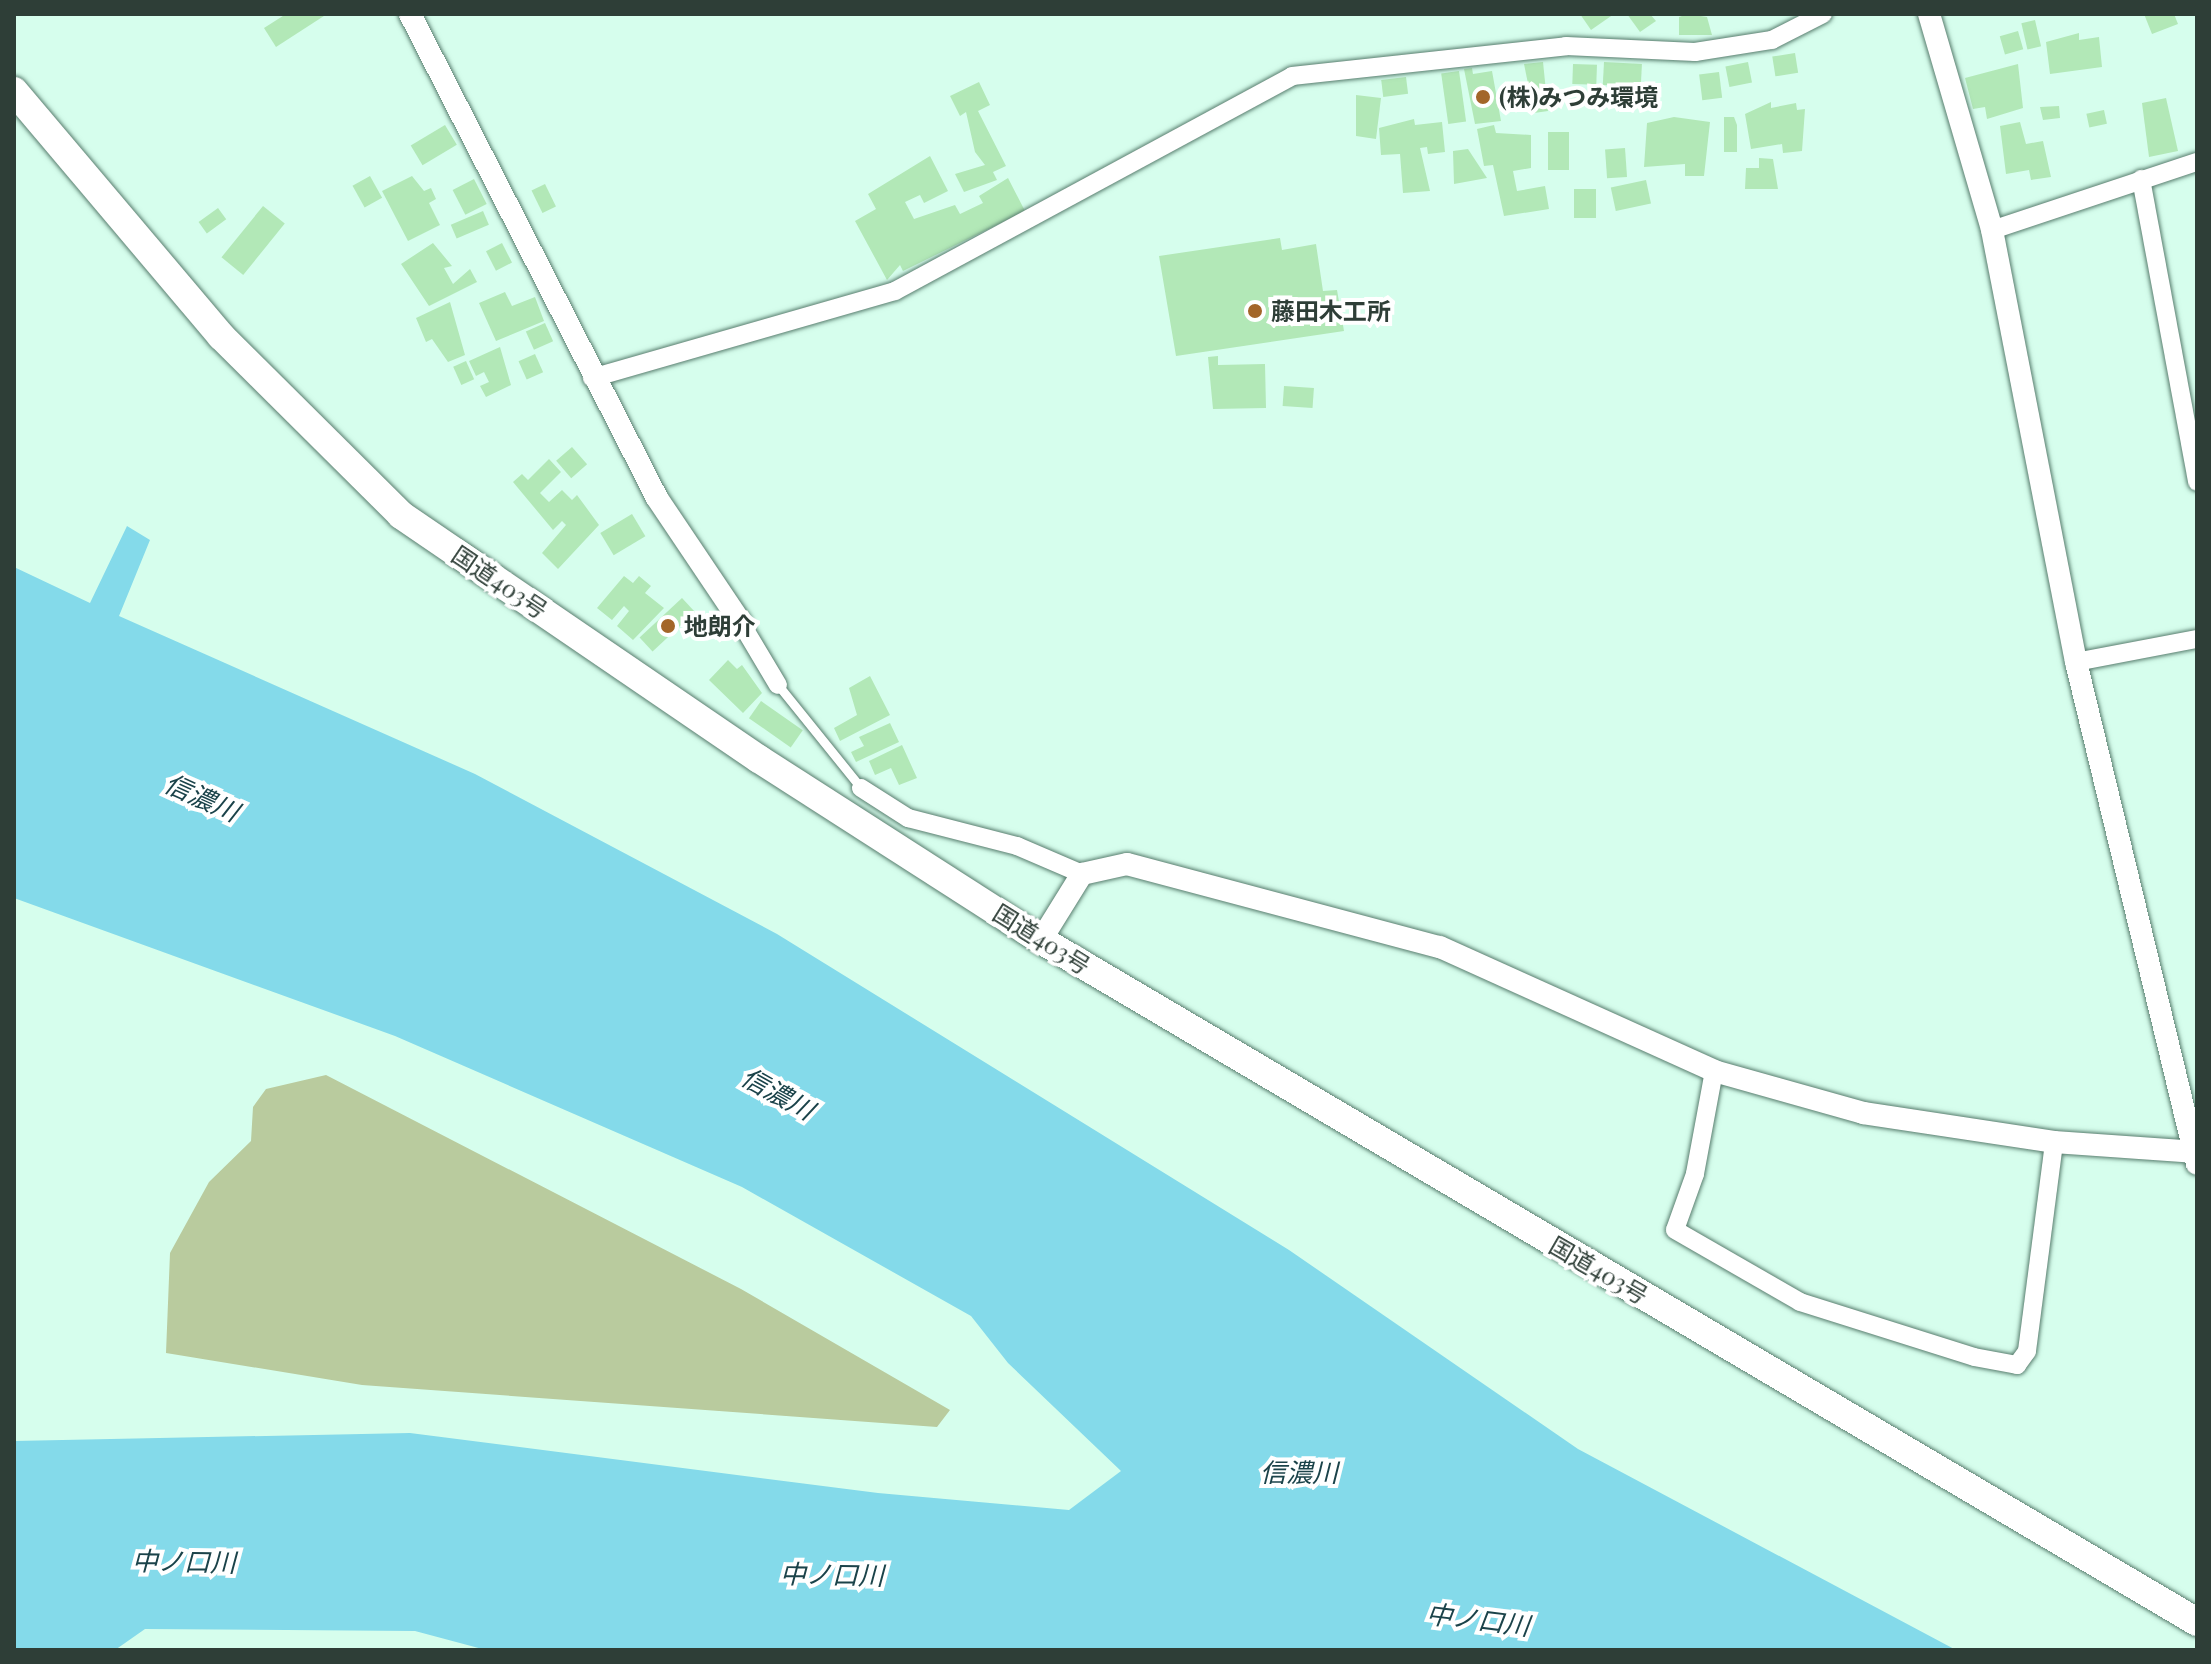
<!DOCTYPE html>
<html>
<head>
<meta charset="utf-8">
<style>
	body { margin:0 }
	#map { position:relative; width:2211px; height:1664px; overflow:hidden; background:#d6feed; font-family:"Playfair Display","Noto Sans JP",serif }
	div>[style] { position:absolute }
	.green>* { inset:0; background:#b9cb9e }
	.water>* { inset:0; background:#84daea }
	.building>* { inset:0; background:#b2e8b7; transform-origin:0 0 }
	.roads { filter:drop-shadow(0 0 2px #587d6e) drop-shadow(0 0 2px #587d6e) }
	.service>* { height:9px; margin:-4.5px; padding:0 4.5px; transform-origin:4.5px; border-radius:4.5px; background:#fff }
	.minor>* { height:18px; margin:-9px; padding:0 9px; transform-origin:9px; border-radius:9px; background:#fff }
	.tertiary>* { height:22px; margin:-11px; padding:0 11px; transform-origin:11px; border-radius:11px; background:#fff }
	.trunk>* { height:28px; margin:-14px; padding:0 14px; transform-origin:14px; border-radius:14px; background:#fff }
	.dots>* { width:22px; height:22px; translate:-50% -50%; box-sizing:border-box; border:4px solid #fff; border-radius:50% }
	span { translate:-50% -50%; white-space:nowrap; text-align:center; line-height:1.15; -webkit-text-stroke:8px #fff; paint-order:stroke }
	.poi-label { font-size:24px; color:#2e3e37; font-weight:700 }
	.left { translate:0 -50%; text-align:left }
	.street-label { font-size:24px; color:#2e3e37 }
	.water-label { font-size:26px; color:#1b434a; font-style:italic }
	.frame { position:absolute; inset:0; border:16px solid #2e3e37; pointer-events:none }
</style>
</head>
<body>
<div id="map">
	<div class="green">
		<i style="clip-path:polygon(326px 1075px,741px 1289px,950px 1410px,937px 1427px,362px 1385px,166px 1353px,170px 1253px,209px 1182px,251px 1141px,253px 1107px,266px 1089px)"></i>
	</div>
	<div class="water">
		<i style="clip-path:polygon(127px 526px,150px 540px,119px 616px,475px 774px,777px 934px,1289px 1250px,1578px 1449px,1956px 1650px,486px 1650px,415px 1631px,145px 1629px,115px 1650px,14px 1650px,14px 1441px,410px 1433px,878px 1493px,1069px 1510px,1121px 1471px,1008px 1363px,971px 1316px,742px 1187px,395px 1036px,14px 898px,14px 567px,90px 603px)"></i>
	</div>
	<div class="building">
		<i style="clip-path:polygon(286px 14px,327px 14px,276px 47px,264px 28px)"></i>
		<i style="clip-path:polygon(1580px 14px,1614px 14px,1591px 30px)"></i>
		<i style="clip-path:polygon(1627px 14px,1650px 14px,1656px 21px,1640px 32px)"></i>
		<i style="clip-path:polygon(1688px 14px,1707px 17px,1712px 35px,1679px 35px,1679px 17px)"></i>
		<i style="clip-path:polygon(2144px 14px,2174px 14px,2178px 24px,2152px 34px)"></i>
		<i style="left:2035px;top:20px;width:27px;height:14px;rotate:77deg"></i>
		<i style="left:2018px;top:31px;width:19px;height:19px;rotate:74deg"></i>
		<i style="clip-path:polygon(2079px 33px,2079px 40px,2099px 37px,2102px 67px,2050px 74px,2046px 42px)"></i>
		<i style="left:1795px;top:53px;width:20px;height:23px;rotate:81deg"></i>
		<i style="clip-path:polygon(1543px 62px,1548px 111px,1534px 113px,1524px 64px)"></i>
		<i style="left:1604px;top:62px;width:38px;height:23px;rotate:3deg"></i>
		<i style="left:1748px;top:62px;width:21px;height:23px;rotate:79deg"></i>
		<i style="left:1573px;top:64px;width:24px;height:20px;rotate:2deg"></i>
		<i style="clip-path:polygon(2018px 64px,2023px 108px,1987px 119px,1985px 107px,1973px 109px,1965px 78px)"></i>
		<i style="clip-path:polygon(1472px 68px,1473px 74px,1492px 71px,1501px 121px,1475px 124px,1464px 69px)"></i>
		<i style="left:1459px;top:71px;width:51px;height:18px;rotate:82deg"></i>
		<i style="left:1719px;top:72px;width:26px;height:20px;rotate:83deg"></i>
		<i style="left:1406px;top:77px;width:17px;height:25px;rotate:83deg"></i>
		<i style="clip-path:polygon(979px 82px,990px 105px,978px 111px,1006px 166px,993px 172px,997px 180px,964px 192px,955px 174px,985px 165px,975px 152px,966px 112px,960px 116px,950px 96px)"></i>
		<i style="clip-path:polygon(1356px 95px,1381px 98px,1376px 139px,1356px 136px)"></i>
		<i style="clip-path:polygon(2166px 98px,2178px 151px,2149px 157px,2142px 103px)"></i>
		<i style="clip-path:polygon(1771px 102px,1771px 108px,1796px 103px,1797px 110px,1805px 109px,1802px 151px,1783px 153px,1782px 144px,1751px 149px,1745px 114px)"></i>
		<i style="clip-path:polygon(2059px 106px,2060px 118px,2043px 120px,2040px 107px)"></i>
		<i style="left:2104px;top:110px;width:14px;height:18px;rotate:78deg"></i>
		<i style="clip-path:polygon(1674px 117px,1710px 122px,1704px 176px,1685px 176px,1685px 164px,1644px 167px,1647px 123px)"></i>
		<i style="clip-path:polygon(1724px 117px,1734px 117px,1737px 125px,1737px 152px,1724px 152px)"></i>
		<i style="clip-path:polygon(1414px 119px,1415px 125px,1442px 122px,1445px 152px,1428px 154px,1427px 147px,1420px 148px,1430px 191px,1403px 193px,1400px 154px,1381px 155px,1379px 128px)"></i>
		<i style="clip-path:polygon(2020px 122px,2026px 144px,2043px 141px,2051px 177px,2031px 180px,2029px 170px,2006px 174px,2000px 126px)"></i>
		<i style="left:445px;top:125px;width:23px;height:40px;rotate:59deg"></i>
		<i style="clip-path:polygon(1494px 125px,1496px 133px,1531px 135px,1531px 168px,1513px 171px,1517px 191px,1545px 186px,1549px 209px,1504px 216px,1493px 165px,1484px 166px,1477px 129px)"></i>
		<i style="left:1548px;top:132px;width:21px;height:38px"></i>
		<i style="left:1625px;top:148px;width:29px;height:20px;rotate:86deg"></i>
		<i style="clip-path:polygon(1468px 149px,1487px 178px,1454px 184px,1453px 151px)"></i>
		<i style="clip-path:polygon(930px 156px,948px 191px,924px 203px,920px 195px,905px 202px,914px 219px,955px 205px,960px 214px,983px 203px,979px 196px,1008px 178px,1025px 211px,903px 271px,900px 265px,887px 280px,855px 221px,876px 209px,868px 194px)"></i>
		<i style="clip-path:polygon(1759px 158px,1773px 159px,1778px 189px,1745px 189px,1746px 168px,1759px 168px)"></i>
		<i style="left:370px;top:176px;width:25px;height:20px;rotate:61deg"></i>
		<i style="clip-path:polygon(412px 176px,424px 191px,431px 188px,436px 199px,429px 203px,440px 225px,408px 241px,382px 191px)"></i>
		<i style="left:474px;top:179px;width:28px;height:24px;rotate:63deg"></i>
		<i style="left:1646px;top:180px;width:24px;height:36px;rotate:78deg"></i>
		<i style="left:545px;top:184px;width:25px;height:15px;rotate:64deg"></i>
		<i style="left:1574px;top:189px;width:22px;height:29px"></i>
		<i style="left:263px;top:206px;width:28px;height:66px;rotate:39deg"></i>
		<i style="left:218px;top:208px;width:14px;height:24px;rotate:54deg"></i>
		<i style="left:483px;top:211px;width:15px;height:35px;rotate:67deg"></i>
		<i style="clip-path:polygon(1280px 238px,1282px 250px,1316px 244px,1323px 291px,1337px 290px,1344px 331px,1176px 356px,1159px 256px)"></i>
		<i style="clip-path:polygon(433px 243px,452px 266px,444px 268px,453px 284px,470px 269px,477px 282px,429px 306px,401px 264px)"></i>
		<i style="left:502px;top:243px;width:22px;height:18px;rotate:63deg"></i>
		<i style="clip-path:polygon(505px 292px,512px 306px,535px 297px,544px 321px,496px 341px,479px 303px)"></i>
		<i style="clip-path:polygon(450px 302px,465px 355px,448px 362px,432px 339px,426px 342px,416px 318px)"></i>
		<i style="left:545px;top:323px;width:20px;height:21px;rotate:66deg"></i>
		<i style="clip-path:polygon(500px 347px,511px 385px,486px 397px,480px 386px,489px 382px,484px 372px,476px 376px,469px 361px)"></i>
		<i style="left:535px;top:354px;width:20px;height:18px;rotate:66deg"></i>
		<i style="clip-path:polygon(1218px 356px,1218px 365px,1265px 364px,1266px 408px,1213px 409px,1208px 357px)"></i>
		<i style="left:466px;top:361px;width:20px;height:14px;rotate:66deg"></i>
		<i style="left:1284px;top:386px;width:30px;height:20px;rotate:4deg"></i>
		<i style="left:572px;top:447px;width:23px;height:21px;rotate:49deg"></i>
		<i style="clip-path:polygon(549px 459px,561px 472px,540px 493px,549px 502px,562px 490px,572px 500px,577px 495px,599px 525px,558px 569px,542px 553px,566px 525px,562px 521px,553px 530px,513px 482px,522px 474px,528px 480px)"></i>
		<i style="left:632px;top:514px;width:26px;height:37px;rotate:59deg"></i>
		<i style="clip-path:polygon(624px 576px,633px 583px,639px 576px,651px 586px,645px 593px,664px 608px,633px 640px,617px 626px,629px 611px,624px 606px,612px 620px,597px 608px)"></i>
		<i style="left:682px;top:598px;width:19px;height:58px;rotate:47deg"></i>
		<i style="clip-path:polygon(728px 660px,737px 669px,742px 665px,762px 693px,743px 713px,709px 680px)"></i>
		<i style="clip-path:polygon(870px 676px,890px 715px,840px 741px,834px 728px,857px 715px,849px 688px)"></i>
		<i style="left:761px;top:701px;width:51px;height:21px;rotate:35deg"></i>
		<i style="clip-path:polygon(890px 723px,899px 742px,856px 762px,851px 752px,864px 746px,859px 737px)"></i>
		<i style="clip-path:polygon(902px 745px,917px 778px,899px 785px,891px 768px,875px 775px,869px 761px)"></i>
	</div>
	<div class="roads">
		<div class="service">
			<i style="left:778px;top:685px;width:132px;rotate:51.1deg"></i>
		</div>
		<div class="minor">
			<i style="left:2141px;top:179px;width:308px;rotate:79.5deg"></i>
			<i style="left:1992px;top:230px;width:216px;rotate:-18.4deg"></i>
			<i style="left:592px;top:378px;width:315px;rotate:-16deg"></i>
			<i style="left:895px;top:291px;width:451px;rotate:-28.4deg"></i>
			<i style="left:1292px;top:76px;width:276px;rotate:-6.2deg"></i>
			<i style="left:1566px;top:46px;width:129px;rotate:2.7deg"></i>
			<i style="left:1695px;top:52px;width:78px;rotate:-8.9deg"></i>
			<i style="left:1772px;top:40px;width:57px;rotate:-27deg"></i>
			<i style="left:741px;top:623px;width:72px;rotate:59.2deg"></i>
			<i style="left:2076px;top:662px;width:123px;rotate:-10.8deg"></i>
			<i style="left:861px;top:788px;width:56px;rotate:32.6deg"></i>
			<i style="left:908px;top:818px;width:113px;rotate:14.4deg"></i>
			<i style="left:1017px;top:846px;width:71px;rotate:23.3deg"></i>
			<i style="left:1714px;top:1071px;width:105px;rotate:100.5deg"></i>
			<i style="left:1695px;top:1174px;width:59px;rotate:109.7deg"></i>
			<i style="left:1675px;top:1230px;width:144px;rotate:29.9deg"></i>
			<i style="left:1800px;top:1302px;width:182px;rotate:17.5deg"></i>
			<i style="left:1974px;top:1357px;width:44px;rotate:10.5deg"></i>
			<i style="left:2017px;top:1365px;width:17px;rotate:-54deg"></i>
			<i style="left:2027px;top:1351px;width:211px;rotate:-82.6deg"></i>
		</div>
		<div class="tertiary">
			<i style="left:410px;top:14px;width:543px;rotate:62.96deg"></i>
			<i style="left:657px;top:498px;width:151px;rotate:56.1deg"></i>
			<i style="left:1929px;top:14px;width:225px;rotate:73.7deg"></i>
			<i style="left:1992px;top:230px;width:440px;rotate:79deg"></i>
			<i style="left:2076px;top:662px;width:516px;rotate:76.45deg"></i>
			<i style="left:1041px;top:940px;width:78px;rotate:-58.2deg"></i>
			<i style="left:1082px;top:874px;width:46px;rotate:-12.5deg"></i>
			<i style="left:1127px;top:864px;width:324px;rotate:14.9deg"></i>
			<i style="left:1440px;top:947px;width:301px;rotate:24.3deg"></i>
			<i style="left:1714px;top:1071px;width:155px;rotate:15.7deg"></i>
			<i style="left:1863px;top:1113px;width:193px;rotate:8.6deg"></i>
			<i style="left:2054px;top:1142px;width:143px;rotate:4deg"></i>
		</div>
		<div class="trunk">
			<i style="left:14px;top:91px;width:321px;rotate:49.8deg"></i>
			<i style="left:221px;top:336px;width:254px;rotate:44.8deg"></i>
			<i style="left:401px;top:515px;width:433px;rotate:34.3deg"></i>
			<i style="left:759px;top:759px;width:335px;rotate:32.7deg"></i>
			<i style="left:1041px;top:940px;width:1342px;rotate:30.54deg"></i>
		</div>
	</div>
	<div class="dots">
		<i style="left:1483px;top:97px;background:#a36629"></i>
		<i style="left:1255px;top:311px;background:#a36629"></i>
		<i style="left:668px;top:626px;background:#a36629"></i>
	</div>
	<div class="poi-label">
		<span class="left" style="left:1499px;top:97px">(株)みつみ環境</span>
		<span class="left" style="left:1271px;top:311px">藤田木工所</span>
		<span class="left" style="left:684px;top:626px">地朗介</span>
	</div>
	<div class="street-label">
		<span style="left:500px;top:582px;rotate:34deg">国道403号</span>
		<span style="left:1042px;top:939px;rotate:32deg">国道403号</span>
		<span style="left:1599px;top:1270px;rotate:30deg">国道403号</span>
	</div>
	<div class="water-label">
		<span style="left:202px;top:797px;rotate:24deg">信濃川</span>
		<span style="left:778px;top:1093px;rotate:29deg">信濃川</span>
		<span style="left:1299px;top:1472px">信濃川</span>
		<span style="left:184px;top:1561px;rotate:1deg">中ノ口川</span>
		<span style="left:832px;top:1574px;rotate:1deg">中ノ口川</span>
		<span style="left:1478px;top:1619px;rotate:7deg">中ノ口川</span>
	</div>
	<div class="frame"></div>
</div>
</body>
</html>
